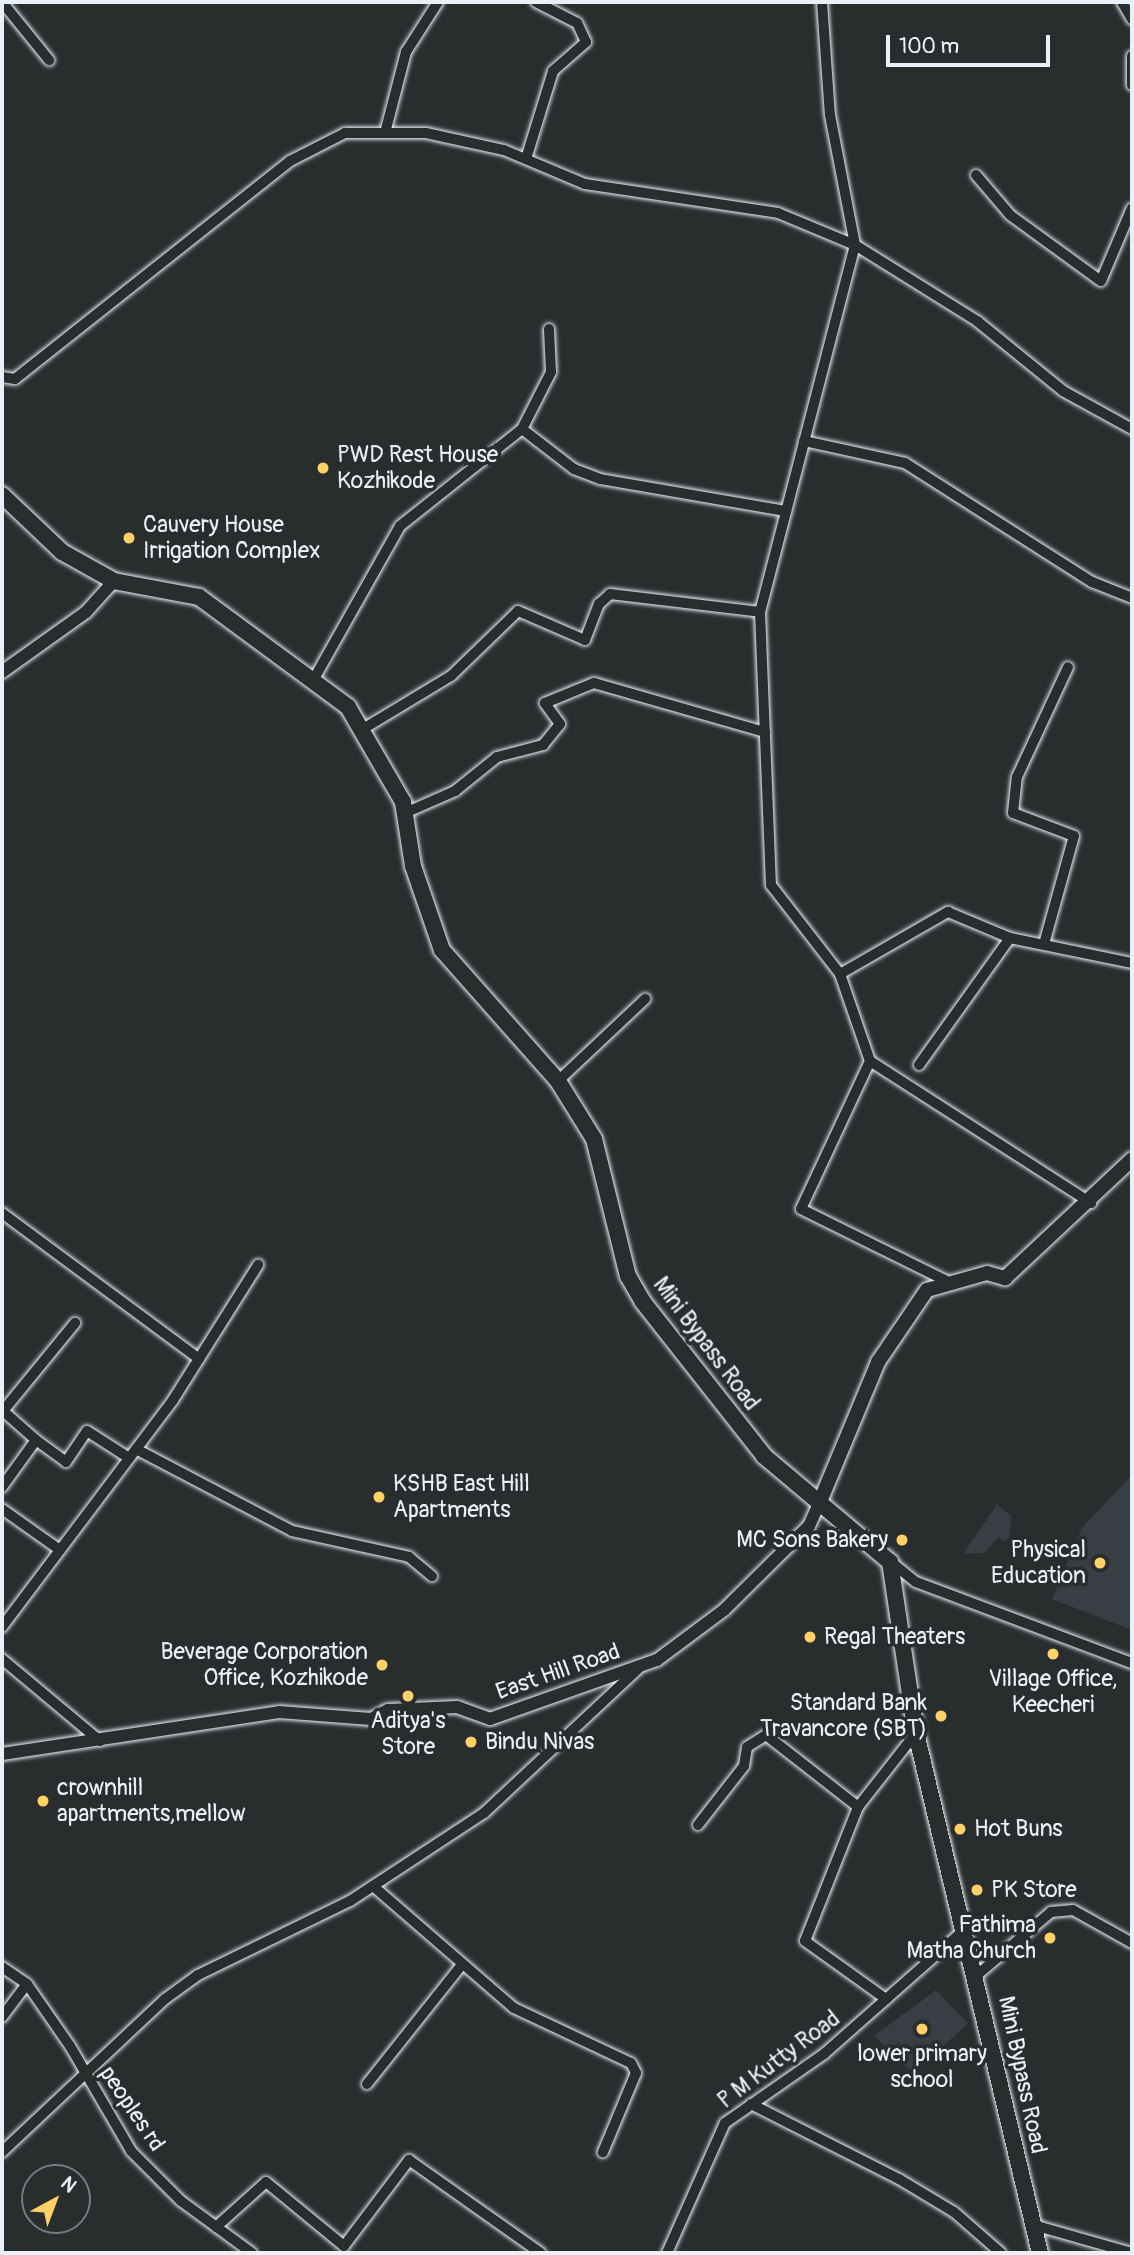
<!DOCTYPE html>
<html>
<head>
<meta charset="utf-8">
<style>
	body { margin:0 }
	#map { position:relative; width:1134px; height:2255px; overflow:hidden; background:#2a2d2e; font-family:Pangolin,sans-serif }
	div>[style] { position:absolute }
	.built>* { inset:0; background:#383e43 }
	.roads { filter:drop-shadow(0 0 2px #e8f1f8) drop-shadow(0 0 2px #e8f1f8) }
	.minor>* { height:10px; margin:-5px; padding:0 5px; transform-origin:5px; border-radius:5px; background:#2a2d2e }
	.tertiary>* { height:12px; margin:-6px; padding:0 6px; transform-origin:6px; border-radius:6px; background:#2a2d2e }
	.secondary>* { height:14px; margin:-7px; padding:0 7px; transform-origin:7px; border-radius:7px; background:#2a2d2e }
	.primary>* { height:16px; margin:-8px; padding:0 8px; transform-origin:8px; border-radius:8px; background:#2a2d2e }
	.dots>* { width:19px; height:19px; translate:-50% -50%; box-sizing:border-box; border:4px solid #2a2d2e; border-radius:50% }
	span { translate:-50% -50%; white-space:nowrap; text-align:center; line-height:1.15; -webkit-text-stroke:7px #2a2d2e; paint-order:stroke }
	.poi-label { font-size:23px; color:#e8f1f8 }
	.left { translate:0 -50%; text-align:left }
	.right { translate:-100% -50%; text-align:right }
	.street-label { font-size:23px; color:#e8f1f8 }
	.frame { position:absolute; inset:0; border:4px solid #e8f1f8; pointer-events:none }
	.north { position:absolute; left:21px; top:2164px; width:70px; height:70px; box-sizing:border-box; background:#2a2d2e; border:2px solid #767b7f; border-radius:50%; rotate:41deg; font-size:19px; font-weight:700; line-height:28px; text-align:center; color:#e8f1f8 }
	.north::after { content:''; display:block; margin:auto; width:24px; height:32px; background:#ffd166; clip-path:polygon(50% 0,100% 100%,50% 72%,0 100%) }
	.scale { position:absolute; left:886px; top:35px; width:164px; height:32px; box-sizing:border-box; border:4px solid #e8f1f8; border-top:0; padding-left:9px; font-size:21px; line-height:24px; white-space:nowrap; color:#e8f1f8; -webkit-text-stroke:5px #2a2d2e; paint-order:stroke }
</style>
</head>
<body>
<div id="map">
	<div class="built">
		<i style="clip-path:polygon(1132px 1475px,1132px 1630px,1052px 1599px,1082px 1528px)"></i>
		<i style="clip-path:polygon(997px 1504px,1011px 1516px,1010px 1535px,1005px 1542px,999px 1537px,984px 1553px,963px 1554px)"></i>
		<i style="clip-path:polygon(936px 1990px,968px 2023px,914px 2074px,874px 2036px)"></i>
	</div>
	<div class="roads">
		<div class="minor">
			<i style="left:2px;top:2px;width:75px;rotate:51deg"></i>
			<i style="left:822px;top:2px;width:113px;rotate:86deg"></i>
			<i style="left:830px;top:115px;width:132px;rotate:79.1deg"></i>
			<i style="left:855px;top:245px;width:379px;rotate:104.5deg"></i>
			<i style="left:760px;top:612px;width:273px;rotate:87.7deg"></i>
			<i style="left:771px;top:885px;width:113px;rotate:52.2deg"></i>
			<i style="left:840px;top:974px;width:92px;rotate:71deg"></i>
			<i style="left:870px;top:1061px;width:263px;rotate:32.7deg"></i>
			<i style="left:1122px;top:2px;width:20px;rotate:60deg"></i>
			<i style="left:1132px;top:56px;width:29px;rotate:90deg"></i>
			<i style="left:385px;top:133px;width:84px;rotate:-75.5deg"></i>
			<i style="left:406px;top:52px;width:59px;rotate:-57.4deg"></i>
			<i style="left:526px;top:159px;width:92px;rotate:-72.9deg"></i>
			<i style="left:553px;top:71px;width:44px;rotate:-41.3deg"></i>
			<i style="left:586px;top:42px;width:21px;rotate:-115deg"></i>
			<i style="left:577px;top:23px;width:46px;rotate:-152.9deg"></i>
			<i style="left:976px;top:175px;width:52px;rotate:49.6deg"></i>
			<i style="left:1010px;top:215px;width:112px;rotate:36deg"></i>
			<i style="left:1101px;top:281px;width:79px;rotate:-67deg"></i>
			<i style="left:2px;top:377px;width:13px;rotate:9deg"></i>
			<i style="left:15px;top:379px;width:351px;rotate:-38.4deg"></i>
			<i style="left:290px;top:161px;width:62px;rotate:-27deg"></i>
			<i style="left:345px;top:133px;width:81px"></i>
			<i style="left:426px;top:133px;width:80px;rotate:12.3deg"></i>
			<i style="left:504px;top:150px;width:88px;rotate:22.8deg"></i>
			<i style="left:585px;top:184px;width:195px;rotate:8.5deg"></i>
			<i style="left:778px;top:213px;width:83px;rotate:22.6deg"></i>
			<i style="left:855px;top:245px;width:144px;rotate:31.9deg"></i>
			<i style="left:977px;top:321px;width:111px;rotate:39.1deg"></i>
			<i style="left:1063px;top:391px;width:79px;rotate:28.8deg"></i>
			<i style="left:522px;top:429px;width:66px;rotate:37.6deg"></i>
			<i style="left:574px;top:469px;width:28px;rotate:21deg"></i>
			<i style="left:600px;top:479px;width:189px;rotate:9.8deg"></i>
			<i style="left:804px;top:441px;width:103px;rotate:12.3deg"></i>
			<i style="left:905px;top:463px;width:222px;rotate:32.5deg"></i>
			<i style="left:1092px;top:582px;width:43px;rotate:21.8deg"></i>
			<i style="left:315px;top:677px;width:173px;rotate:-60.6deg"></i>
			<i style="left:400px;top:526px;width:156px;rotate:-38.5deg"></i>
			<i style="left:522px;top:429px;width:64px;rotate:-63deg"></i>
			<i style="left:551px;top:372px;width:43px;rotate:-92.7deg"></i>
			<i style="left:363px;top:729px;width:103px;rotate:-31.1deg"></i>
			<i style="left:451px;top:676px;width:93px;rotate:-44.1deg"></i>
			<i style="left:518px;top:611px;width:73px;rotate:23.4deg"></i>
			<i style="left:585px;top:640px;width:39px;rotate:-69deg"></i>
			<i style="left:599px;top:604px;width:15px;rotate:-42deg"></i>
			<i style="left:610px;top:594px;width:151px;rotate:6.8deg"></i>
			<i style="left:405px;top:813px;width:55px;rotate:-23.7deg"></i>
			<i style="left:455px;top:791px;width:54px;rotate:-39deg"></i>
			<i style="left:497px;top:757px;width:48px;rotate:-14.6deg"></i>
			<i style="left:543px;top:745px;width:27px;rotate:-51deg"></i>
			<i style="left:560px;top:724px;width:26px;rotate:-126deg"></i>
			<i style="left:545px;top:703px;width:53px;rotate:-22.2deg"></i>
			<i style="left:594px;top:683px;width:178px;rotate:16deg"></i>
			<i style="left:1044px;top:944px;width:112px;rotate:-74.5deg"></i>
			<i style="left:1074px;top:836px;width:65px;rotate:-159.3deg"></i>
			<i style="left:1013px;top:813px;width:36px;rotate:-84deg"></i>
			<i style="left:1017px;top:777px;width:121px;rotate:-65.1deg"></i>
			<i style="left:840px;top:974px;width:125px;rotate:-29.9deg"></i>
			<i style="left:948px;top:912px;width:67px;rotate:22.8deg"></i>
			<i style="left:870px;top:1061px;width:163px;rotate:115deg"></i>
			<i style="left:801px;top:1209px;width:167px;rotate:26.3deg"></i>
			<i style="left:919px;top:1065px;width:156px;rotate:-54.4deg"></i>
			<i style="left:1010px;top:938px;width:125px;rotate:11.6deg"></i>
			<i style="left:558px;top:1081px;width:120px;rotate:-43.3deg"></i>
			<i style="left:2px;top:1213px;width:245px;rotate:36.5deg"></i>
			<i style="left:2px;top:1410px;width:45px;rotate:41.4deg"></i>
			<i style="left:3px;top:1411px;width:114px;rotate:-50.7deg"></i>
			<i style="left:136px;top:1449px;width:176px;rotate:27.7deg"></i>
			<i style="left:292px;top:1531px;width:120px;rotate:12.5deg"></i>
			<i style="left:409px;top:1557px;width:30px;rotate:40deg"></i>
			<i style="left:2px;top:1487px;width:58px;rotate:-54.1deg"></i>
			<i style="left:36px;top:1440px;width:37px;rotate:36deg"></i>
			<i style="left:66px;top:1462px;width:37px;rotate:-56deg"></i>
			<i style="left:87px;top:1431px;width:50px;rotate:32.7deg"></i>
			<i style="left:2px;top:1509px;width:71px;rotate:35.3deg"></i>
			<i style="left:891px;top:1562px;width:32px;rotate:39deg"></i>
			<i style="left:916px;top:1582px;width:231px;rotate:20.6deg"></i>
			<i style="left:2px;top:1627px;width:284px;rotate:-53deg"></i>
			<i style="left:173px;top:1400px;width:160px;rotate:-57.8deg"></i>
			<i style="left:2px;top:1659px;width:128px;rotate:39.9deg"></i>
			<i style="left:858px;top:1807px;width:144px;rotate:111.6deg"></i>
			<i style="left:805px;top:1941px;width:100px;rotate:35.6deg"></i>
			<i style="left:698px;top:1825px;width:75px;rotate:-52.1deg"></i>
			<i style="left:744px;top:1766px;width:19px;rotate:-81deg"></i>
			<i style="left:747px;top:1747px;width:22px;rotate:-32deg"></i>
			<i style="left:766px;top:1735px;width:117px;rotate:38deg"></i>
			<i style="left:858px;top:1807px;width:94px;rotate:-51.9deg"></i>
			<i style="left:373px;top:1886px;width:186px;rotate:40.9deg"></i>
			<i style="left:514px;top:2008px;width:129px;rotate:25.2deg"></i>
			<i style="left:631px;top:2063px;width:11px;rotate:63deg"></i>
			<i style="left:636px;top:2073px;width:86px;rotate:112.7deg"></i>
			<i style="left:2px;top:1967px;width:30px;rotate:34deg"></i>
			<i style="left:27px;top:1984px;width:75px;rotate:55.3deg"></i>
			<i style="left:70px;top:2046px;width:121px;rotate:59.8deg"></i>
			<i style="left:131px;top:2151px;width:71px;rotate:45deg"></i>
			<i style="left:181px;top:2201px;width:88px;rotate:36.2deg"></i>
			<i style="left:976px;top:1976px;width:99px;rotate:-40.5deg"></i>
			<i style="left:1051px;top:1912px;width:22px;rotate:-5deg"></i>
			<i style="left:1073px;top:1910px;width:68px;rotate:29.2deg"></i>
			<i style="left:2px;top:2017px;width:41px;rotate:-52.9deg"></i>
			<i style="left:367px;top:2084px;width:149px;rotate:-51.5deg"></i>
			<i style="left:751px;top:2104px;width:166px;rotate:26.9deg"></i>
			<i style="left:899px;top:2179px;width:64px;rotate:31deg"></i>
			<i style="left:954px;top:2212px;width:62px;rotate:41.1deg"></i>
			<i style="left:2px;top:2152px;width:224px;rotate:-43.2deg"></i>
			<i style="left:165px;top:1999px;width:41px;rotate:-36deg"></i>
			<i style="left:198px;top:1975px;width:169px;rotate:-26deg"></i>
			<i style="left:350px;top:1901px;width:160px;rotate:-33.3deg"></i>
			<i style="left:484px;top:1813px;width:214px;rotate:-43.1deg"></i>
			<i style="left:1030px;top:2224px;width:106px;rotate:15.9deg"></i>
			<i style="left:216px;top:2227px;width:67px;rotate:-42deg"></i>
			<i style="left:266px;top:2182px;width:101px;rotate:39.4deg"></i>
			<i style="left:344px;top:2246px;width:108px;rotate:-52.9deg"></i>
			<i style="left:409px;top:2160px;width:161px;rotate:35.2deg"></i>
			<i style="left:667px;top:2253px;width:142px;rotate:-66deg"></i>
			<i style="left:725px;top:2123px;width:121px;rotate:-34.9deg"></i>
			<i style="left:824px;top:2054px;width:184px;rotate:-41.5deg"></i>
		</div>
		<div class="tertiary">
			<i style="left:2px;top:672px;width:103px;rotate:-35.5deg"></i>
			<i style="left:86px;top:612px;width:42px;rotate:-47.9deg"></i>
			<i style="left:2px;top:1754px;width:280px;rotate:-8.6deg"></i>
			<i style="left:279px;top:1712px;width:92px;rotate:4.4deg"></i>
			<i style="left:371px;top:1719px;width:19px;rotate:-28deg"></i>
			<i style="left:388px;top:1710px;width:69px;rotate:-2.5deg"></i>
			<i style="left:457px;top:1707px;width:35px;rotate:20deg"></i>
			<i style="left:490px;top:1719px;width:177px;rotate:-19.5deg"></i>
			<i style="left:657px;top:1660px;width:84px;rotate:-36.7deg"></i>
			<i style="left:724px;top:1610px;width:120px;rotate:-44.7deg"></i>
			<i style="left:809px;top:1526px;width:24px;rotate:-66deg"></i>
		</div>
		<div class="secondary">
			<i style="left:819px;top:1504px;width:154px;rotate:-67.4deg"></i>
			<i style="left:878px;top:1362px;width:87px;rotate:-55.8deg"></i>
			<i style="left:927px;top:1290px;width:62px;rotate:-15.8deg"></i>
			<i style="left:987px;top:1273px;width:19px;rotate:16deg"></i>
			<i style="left:1005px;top:1278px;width:174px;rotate:-43.1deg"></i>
		</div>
		<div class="primary">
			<i style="left:2px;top:495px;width:83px;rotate:43.5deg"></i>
			<i style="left:62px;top:552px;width:60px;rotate:29.1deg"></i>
			<i style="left:114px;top:581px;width:86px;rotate:10.7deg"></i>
			<i style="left:199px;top:597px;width:185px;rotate:36.4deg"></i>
			<i style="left:348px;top:707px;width:110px;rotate:59.9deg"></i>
			<i style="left:403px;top:802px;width:65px;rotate:81.1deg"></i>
			<i style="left:413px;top:866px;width:89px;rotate:71deg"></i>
			<i style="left:442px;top:950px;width:175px;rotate:48.5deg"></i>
			<i style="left:558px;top:1081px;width:68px;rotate:58.2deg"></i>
			<i style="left:594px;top:1139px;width:141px;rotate:76.1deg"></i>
			<i style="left:628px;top:1276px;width:30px;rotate:60deg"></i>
			<i style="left:643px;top:1302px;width:196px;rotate:51.8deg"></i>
			<i style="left:764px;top:1456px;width:165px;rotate:40.1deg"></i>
			<i style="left:890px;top:1562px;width:173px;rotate:81.4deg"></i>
			<i style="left:916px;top:1733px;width:535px;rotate:76.59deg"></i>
		</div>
	</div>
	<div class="dots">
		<i style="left:323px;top:468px;background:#ffd166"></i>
		<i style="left:129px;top:538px;background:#ffd166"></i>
		<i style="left:379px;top:1497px;background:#ffd166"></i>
		<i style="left:902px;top:1540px;background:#ffd166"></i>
		<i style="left:1100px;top:1563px;background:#ffd166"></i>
		<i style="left:810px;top:1637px;background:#ffd166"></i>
		<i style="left:1053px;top:1654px;background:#ffd166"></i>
		<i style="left:382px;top:1665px;background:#ffd166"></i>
		<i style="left:408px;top:1696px;background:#ffd166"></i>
		<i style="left:941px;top:1716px;background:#ffd166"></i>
		<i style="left:471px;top:1742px;background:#ffd166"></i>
		<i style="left:43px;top:1801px;background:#ffd166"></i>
		<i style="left:960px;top:1829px;background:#ffd166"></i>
		<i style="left:977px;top:1890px;background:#ffd166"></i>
		<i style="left:1050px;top:1938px;background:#ffd166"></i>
		<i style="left:922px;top:2029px;background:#ffd166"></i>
	</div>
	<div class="poi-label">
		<span class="left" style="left:337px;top:468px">PWD Rest House<br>Kozhikode</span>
		<span class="left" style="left:143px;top:538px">Cauvery House<br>Irrigation Complex</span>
		<span class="left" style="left:393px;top:1497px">KSHB East Hill<br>Apartments</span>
		<span class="right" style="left:888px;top:1540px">MC Sons Bakery</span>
		<span class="right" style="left:1086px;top:1563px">Physical<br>Education</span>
		<span class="left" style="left:824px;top:1637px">Regal Theaters</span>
		<span class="right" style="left:368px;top:1665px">Beverage Corporation<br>Office, Kozhikode</span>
		<span style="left:1053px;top:1692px">Village Office,<br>Keecheri</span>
		<span class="right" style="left:927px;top:1716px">Standard Bank<br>Travancore (SBT)</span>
		<span style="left:408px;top:1734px">Aditya's<br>Store</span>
		<span class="left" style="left:485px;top:1742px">Bindu Nivas</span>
		<span class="left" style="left:57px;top:1801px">crownhill<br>apartments,mellow</span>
		<span class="left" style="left:974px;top:1829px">Hot Buns</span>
		<span class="left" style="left:991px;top:1890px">PK Store</span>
		<span class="right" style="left:1036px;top:1938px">Fathima<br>Matha Church</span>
		<span style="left:922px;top:2067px">lower primary<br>school</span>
	</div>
	<div class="street-label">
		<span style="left:706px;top:1344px;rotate:53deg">Mini Bypass Road</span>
		<span style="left:558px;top:1672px;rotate:-19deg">East Hill Road</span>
		<span style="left:779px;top:2060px;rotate:-37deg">P M Kutty Road</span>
		<span style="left:1022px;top:2075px;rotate:78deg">Mini Bypass Road</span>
		<span style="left:132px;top:2109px;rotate:56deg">peoples rd</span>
	</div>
	<div class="frame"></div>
	<div class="north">N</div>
	<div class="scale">100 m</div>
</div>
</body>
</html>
